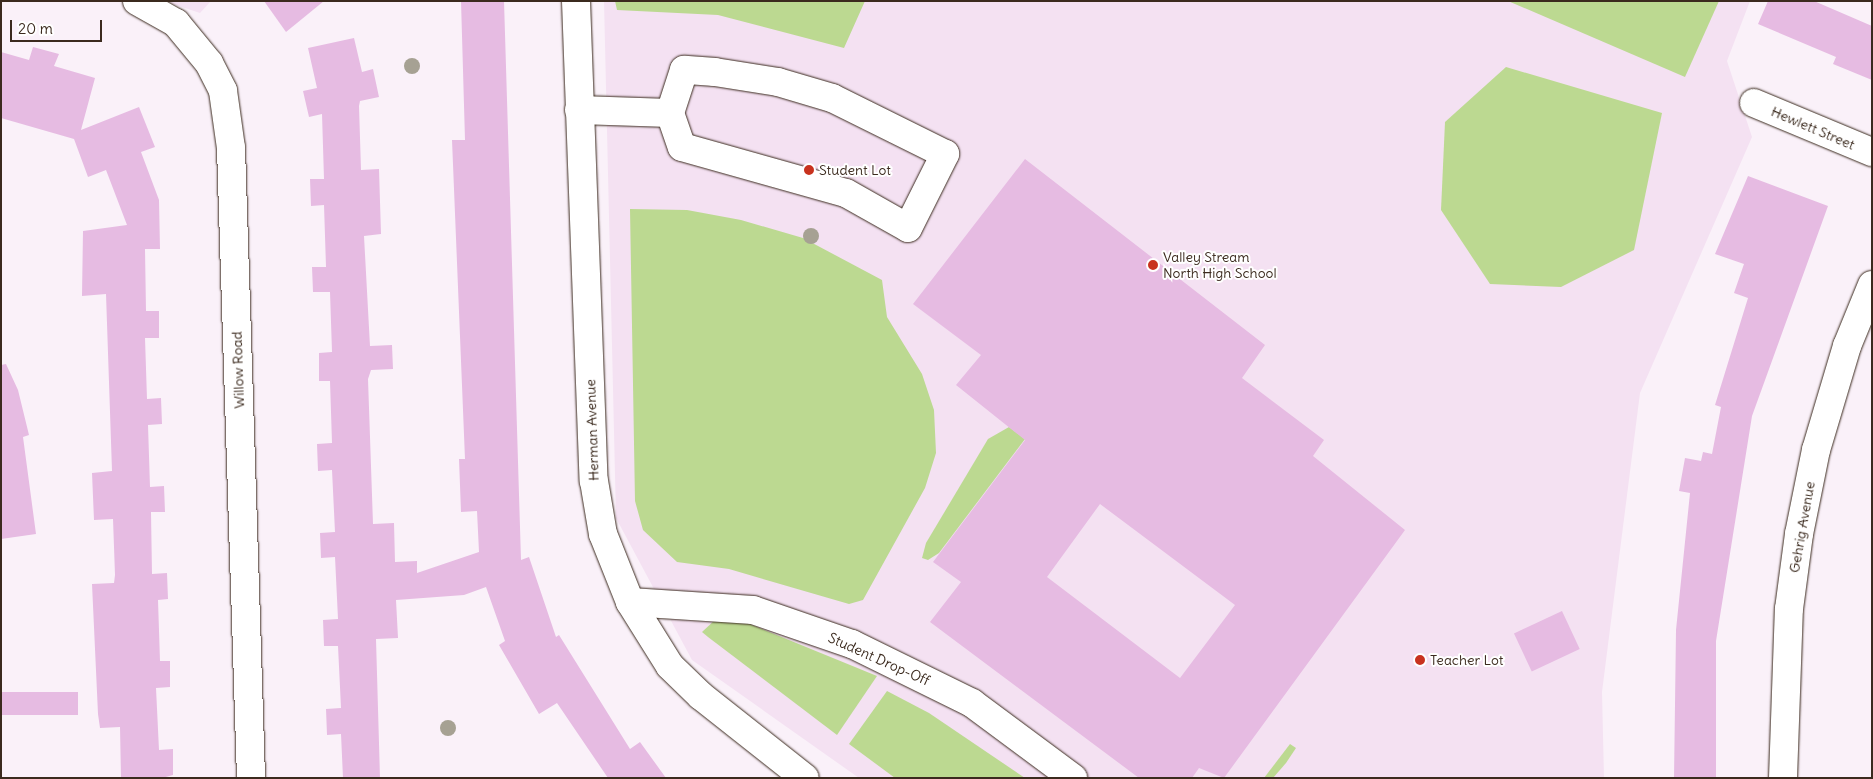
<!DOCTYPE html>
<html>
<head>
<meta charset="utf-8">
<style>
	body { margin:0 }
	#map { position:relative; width:1873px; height:779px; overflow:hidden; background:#faf1f9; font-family:Delius,sans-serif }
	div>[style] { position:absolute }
	.built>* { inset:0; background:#f4e1f2 }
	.green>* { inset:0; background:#bcd991 }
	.building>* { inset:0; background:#e6bbe2; transform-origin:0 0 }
	.roads { filter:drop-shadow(0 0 1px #3b2a1e) drop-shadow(0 0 1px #3b2a1e) }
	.minor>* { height:28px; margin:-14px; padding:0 14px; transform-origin:14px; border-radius:14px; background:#fff }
	.trees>* { width:16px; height:16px; margin:-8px; border-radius:50%; background:#a6a193 }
	.dots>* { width:14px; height:14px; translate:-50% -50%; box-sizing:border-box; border:2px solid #fff; border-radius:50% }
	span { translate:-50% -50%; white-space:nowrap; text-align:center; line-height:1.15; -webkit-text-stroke:4px #fff; paint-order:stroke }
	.street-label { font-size:14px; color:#3b2a1e }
	.poi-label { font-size:14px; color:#3b2a1e }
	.left { translate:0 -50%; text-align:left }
	.frame { position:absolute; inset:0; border:2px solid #3b2a1e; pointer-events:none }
	.scale { position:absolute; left:10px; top:20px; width:92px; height:22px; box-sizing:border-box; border:2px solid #3b2a1e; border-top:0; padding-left:6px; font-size:15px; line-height:18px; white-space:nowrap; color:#3b2a1e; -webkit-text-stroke:4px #fff; paint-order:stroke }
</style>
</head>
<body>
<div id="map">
	<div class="built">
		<i style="clip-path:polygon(164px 1px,211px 1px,200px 13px)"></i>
		<i style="clip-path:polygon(604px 1px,1750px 1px,1727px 61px,1752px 137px,1640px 393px,1602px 692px,1604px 778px,859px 778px,692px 660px,616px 518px)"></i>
	</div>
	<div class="green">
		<i style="clip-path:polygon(615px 1px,865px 1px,844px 48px,718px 15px,617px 10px)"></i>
		<i style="clip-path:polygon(1508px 1px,1719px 1px,1685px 77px)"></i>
		<i style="clip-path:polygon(1506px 67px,1662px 113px,1634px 250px,1561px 287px,1490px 284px,1441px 210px,1445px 122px)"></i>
		<i style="clip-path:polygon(630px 209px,687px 210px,741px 220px,803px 238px,882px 280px,887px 317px,922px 374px,934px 410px,936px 453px,925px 488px,863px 600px,849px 604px,729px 569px,677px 562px,643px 530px,635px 501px)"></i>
		<i style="clip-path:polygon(1009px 427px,1025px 439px,939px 553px,928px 560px,922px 558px,926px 543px,988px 439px)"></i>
		<i style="clip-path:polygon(716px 619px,740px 620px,877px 676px,837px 735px,708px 637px,702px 632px)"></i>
		<i style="clip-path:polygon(887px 691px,929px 713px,1025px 778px,895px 778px,849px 744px)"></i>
		<i style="clip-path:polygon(1290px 744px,1296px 748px,1286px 763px,1273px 778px,1264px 778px)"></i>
	</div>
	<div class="building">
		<i style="clip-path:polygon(264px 1px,324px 1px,286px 32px)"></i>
		<i style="clip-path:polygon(461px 1px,504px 1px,521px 560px,529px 557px,556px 637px,559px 635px,630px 749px,640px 742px,666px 778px,608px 778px,557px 703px,539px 714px,499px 645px,505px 641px,486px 587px,464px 595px,396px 600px,398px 638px,376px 639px,380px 778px,343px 778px,341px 734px,327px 735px,326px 709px,341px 708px,338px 646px,324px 646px,323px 620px,338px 619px,335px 557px,321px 558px,320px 533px,335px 532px,332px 470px,318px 471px,317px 444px,332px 443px,330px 381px,319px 381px,319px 353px,332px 352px,330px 292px,313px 292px,312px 267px,326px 267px,324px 205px,311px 206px,310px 179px,324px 179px,322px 114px,309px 117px,303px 91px,317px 88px,308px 48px,354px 38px,362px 72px,373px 69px,379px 97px,360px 101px,359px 106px,361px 170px,379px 169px,381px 234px,364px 236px,370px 346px,392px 345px,393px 369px,371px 370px,368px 379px,373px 524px,394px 523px,395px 562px,417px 561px,417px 573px,479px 552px,477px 511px,461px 512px,459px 459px,465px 459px,452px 140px,465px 140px)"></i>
		<i style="clip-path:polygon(1768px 1px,1814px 1px,1872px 26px,1872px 80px,1833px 64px,1836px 57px,1758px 24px)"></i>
		<i style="clip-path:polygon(33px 47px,59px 54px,54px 66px,95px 78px,81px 130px,139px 107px,155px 147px,141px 152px,159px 200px,160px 249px,145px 249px,146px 311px,159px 311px,159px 338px,145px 338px,147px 399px,161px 398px,162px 424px,148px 425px,150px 487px,164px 486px,165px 512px,151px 512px,152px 574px,167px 573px,168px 599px,158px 600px,160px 661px,170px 661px,170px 687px,156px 688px,159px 750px,173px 749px,173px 775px,162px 778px,121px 778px,120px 727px,100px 728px,98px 714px,92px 584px,114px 583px,115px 575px,113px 519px,94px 520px,92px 473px,112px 471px,106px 294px,82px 296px,83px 231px,127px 225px,106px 170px,88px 177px,74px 139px,1px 118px,1px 52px,29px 60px)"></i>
		<i style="clip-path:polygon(evenodd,1025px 159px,1265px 345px,1242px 378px,1324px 440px,1313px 456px,1405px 530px,1224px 778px,1199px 768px,1192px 778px,1139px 778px,930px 622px,961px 582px,933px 562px,1025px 440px,956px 385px,981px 355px,913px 304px,1025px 159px,1100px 504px,1235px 605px,1180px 678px,1047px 577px,1100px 504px)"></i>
		<i style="clip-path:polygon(1748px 176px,1828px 206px,1752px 416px,1716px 641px,1716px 778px,1674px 778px,1676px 630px,1690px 493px,1679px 491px,1685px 458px,1701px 461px,1703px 452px,1712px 454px,1721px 407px,1715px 405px,1748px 298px,1734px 293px,1744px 264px,1715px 254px)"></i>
		<i style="clip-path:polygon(6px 364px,18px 390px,29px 435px,23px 437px,36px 534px,1px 539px,1px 365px)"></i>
		<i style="left:1562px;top:611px;width:42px;height:53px;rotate:65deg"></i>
		<i style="left:1px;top:692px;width:77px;height:23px"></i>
	</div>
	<div class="roads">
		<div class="minor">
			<i style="left:137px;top:1px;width:45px;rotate:29.4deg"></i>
			<i style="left:176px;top:23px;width:52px;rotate:50.5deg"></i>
			<i style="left:209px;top:63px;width:31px;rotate:63deg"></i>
			<i style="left:223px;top:91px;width:58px;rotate:82deg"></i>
			<i style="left:231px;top:148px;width:630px;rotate:88.18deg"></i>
			<i style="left:576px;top:1px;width:480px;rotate:87.9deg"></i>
			<i style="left:594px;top:481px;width:54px;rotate:80.4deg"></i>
			<i style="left:603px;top:534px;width:73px;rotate:68.3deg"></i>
			<i style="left:630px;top:602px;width:75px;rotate:58deg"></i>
			<i style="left:670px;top:666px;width:43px;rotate:44.1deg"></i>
			<i style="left:701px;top:696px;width:132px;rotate:38.3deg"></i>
			<i style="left:1754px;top:103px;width:128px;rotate:22.6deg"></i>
			<i style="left:579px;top:110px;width:91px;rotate:1.9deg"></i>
			<i style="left:670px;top:113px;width:36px;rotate:71deg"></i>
			<i style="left:682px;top:147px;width:170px;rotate:15.7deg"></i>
			<i style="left:846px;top:193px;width:71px;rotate:29.4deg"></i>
			<i style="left:908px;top:228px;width:83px;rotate:-63.4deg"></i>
			<i style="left:945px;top:154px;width:126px;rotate:-153.6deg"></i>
			<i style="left:832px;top:98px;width:56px;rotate:-163.5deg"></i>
			<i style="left:778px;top:82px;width:64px;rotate:-171deg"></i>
			<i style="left:715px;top:72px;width:31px;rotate:-176deg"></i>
			<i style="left:684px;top:70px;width:45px;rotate:108deg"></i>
			<i style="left:630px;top:602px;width:123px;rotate:3.7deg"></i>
			<i style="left:753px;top:610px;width:105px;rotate:19deg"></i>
			<i style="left:852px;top:644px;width:134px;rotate:26.2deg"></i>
			<i style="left:972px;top:703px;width:126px;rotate:36.6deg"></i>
			<i style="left:1783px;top:778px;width:169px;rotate:-88deg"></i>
			<i style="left:1789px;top:609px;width:76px;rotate:-82.4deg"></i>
			<i style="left:1799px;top:534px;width:86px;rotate:-78.6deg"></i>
			<i style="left:1816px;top:450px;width:109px;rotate:-73.4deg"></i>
			<i style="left:1847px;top:346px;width:66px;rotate:-67.7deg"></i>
		</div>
	</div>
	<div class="trees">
		<i style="left:412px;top:66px"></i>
		<i style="left:811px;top:236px"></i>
		<i style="left:448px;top:728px"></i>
	</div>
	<div class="dots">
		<i style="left:809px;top:170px;background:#c8321e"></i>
		<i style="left:1153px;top:265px;background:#c8321e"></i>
		<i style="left:1420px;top:660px;background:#c8321e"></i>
	</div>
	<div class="street-label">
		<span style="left:1813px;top:128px;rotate:23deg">Hewlett Street</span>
		<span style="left:238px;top:370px;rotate:-92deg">Willow Road</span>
		<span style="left:592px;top:430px;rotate:-92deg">Herman Avenue</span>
		<span style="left:1802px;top:527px;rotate:-80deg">Gehrig Avenue</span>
		<span style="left:879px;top:659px;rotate:24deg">Student Drop-Off</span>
	</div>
	<div class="poi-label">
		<span class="left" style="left:819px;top:170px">Student Lot</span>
		<span class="left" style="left:1163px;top:265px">Valley Stream<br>North High School</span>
		<span class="left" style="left:1430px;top:660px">Teacher Lot</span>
	</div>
	<div class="frame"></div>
	<div class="scale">20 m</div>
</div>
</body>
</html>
